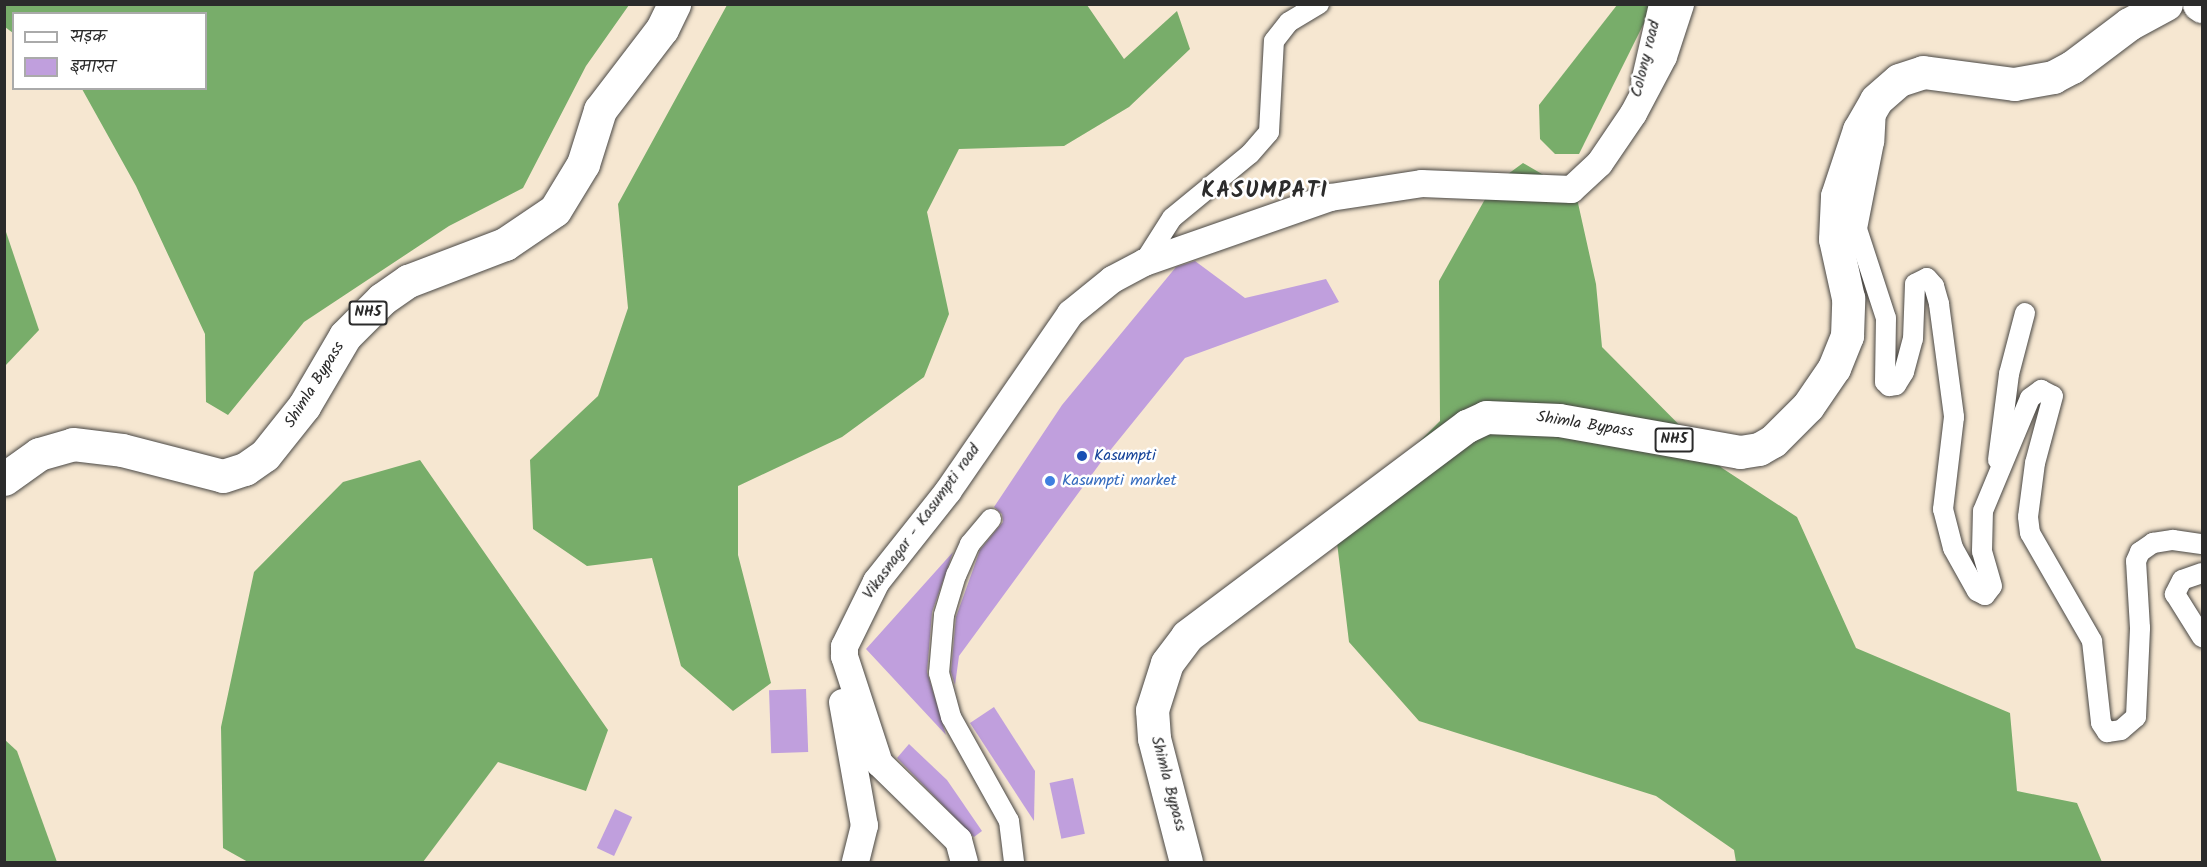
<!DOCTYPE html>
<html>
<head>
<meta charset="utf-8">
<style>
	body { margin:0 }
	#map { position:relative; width:2207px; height:867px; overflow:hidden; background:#f6e7d1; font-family:Kalam,"Playpen Sans Deva",sans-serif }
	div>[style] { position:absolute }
	.forest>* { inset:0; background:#78ad6a }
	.building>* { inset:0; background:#c09fdd; transform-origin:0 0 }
	.roads { filter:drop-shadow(0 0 2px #494744) drop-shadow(0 0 2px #494744) }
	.street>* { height:20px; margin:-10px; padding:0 10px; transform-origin:10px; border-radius:10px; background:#fff }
	.secondary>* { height:27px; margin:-13.5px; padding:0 13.5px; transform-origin:13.5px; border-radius:13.5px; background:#fff }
	.highway>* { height:33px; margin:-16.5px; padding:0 16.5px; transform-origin:16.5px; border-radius:16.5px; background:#fff }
	.dots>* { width:16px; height:16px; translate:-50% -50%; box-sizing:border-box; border:3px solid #fff; border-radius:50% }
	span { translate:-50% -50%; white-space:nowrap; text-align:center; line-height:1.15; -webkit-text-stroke:5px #fff; paint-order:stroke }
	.shield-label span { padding:2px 4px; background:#fff; border:2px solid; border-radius:4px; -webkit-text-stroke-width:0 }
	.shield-label { font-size:15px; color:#2b2b2b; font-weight:700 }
	.street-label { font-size:16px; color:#2b2b2b }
	.transit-label { font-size:16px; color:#164399 }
	.left { translate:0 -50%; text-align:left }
	.shop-label { font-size:16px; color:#366cbe }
	.district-label { font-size:22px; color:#2b2b2b; font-weight:700; letter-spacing:1.5px }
	.frame { position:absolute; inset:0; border:6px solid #2b2b2b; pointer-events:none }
	.legend { position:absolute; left:12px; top:12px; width:195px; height:78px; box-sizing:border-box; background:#fff; border:2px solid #aaa; margin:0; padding:8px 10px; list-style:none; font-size:18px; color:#2b2b2b }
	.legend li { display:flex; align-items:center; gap:12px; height:30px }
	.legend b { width:30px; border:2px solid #aaa }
</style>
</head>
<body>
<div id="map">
	<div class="forest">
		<i style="clip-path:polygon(4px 5px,5px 4px,629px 5px,586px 66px,523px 188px,449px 226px,304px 322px,228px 415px,206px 402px,205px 334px,136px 186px,82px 89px,206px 88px,206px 14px,14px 14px,13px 33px,5px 27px)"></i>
		<i style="clip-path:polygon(1023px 5px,1087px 5px,1124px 59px,1177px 11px,1190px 49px,1129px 107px,1064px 146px,959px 149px,927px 212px,949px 314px,924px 377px,842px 437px,738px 486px,738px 555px,771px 683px,733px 711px,681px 666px,652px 558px,587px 566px,533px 529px,530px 460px,598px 396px,628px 308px,618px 204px,727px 5px)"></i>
		<i style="clip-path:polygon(1617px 5px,1653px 5px,1579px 154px,1555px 154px,1540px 139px,1539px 105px)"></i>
		<i style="clip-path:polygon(1523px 163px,1576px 194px,1596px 284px,1602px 347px,1722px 468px,1797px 517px,1856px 648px,2010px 713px,2017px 791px,2077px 803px,2102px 862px,1736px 862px,1734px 850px,1656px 796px,1419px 721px,1349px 642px,1335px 526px,1440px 421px,1439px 281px,1493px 185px)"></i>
		<i style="clip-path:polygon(4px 226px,39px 330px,5px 366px,4px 366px)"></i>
		<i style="clip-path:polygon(420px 460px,608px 730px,586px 791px,498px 762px,423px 862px,248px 862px,223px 848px,221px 727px,254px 572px,343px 482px)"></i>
		<i style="clip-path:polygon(4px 739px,17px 751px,57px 862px,5px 862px)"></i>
	</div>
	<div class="building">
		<i style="clip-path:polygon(1195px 261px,1245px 298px,1326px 279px,1339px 302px,1185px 358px,1104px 458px,959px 656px,955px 685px,951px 672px,956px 617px,980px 550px,1003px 522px,1002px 514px,994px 507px,1062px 405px,1176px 267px)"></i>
		<i style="clip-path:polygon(953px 552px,932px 612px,927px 672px,946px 735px,866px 649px)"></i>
		<i style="left:806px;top:689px;width:63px;height:37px;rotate:88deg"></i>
		<i style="clip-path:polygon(994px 707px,1035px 771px,1034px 821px,970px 723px)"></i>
		<i style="clip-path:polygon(909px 744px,947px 780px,982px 831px,974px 837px,897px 758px)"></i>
		<i style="left:1073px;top:778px;width:57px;height:24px;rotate:78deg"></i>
		<i style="left:615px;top:809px;width:19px;height:43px;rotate:25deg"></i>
	</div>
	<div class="roads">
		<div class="street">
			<i style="left:1641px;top:82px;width:80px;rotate:-77deg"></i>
			<i style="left:1876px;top:109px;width:33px;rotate:93deg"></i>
			<i style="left:1874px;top:142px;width:89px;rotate:101.1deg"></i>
			<i style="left:1857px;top:229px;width:94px;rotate:72deg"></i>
			<i style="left:1886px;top:318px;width:64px;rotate:90.9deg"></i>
			<i style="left:1885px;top:382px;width:6px;rotate:45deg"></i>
			<i style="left:1889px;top:386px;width:7px;rotate:-8deg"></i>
			<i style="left:1896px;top:385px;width:15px;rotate:-58deg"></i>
			<i style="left:1904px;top:372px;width:34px;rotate:-75deg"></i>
			<i style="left:1913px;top:339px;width:55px;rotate:-87.9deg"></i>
			<i style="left:1915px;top:284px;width:13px;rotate:-27deg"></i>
			<i style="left:1927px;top:278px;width:11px;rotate:49deg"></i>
			<i style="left:1934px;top:286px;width:19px;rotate:74deg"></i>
			<i style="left:1939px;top:304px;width:114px;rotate:82.4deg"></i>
			<i style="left:1954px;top:417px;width:93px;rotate:96.8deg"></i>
			<i style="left:1943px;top:509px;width:40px;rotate:75.6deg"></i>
			<i style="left:1953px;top:548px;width:49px;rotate:60.8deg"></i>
			<i style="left:1977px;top:591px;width:9px;rotate:27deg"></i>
			<i style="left:1985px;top:595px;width:11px;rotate:-52deg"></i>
			<i style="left:1992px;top:586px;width:36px;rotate:-106deg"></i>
			<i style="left:1982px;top:551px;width:40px;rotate:-88.6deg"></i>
			<i style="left:1983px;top:511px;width:122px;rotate:-67.4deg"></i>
			<i style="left:2030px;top:398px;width:14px;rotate:-36deg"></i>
			<i style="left:2041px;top:390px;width:13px;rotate:27deg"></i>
			<i style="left:2053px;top:396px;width:69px;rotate:105deg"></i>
			<i style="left:2035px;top:463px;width:54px;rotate:97.4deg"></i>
			<i style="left:2028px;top:517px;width:16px;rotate:83deg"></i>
			<i style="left:2030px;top:533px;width:125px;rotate:60.1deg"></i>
			<i style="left:2092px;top:641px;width:82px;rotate:83.7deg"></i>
			<i style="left:2101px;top:723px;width:11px;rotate:56deg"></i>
			<i style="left:2107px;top:732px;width:14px;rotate:-8deg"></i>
			<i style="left:2121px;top:730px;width:20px;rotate:-41deg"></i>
			<i style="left:2136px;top:717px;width:89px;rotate:-87.4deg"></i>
			<i style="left:2140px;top:628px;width:67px;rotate:-93.4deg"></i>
			<i style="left:2136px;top:561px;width:10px;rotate:-66deg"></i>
			<i style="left:2140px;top:552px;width:16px;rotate:-35deg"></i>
			<i style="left:2153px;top:543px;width:20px;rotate:-9deg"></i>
			<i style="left:2173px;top:540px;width:29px;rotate:8deg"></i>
			<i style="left:1144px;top:262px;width:52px;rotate:-57.5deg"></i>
			<i style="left:1172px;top:218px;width:101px;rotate:-39.4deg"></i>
			<i style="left:1250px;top:154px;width:29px;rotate:-49deg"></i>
			<i style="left:1269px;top:132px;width:91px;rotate:-86.9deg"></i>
			<i style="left:1274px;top:41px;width:24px;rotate:-52deg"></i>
			<i style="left:1289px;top:22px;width:35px;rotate:-31deg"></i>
			<i style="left:1998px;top:460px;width:87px;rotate:-82.7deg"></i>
			<i style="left:2009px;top:374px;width:63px;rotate:-75.3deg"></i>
			<i style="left:991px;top:519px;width:33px;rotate:130deg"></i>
			<i style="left:970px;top:544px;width:34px;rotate:114deg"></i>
			<i style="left:956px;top:575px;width:42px;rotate:106.7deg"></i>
			<i style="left:944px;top:615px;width:58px;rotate:94.9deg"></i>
			<i style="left:939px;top:673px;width:46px;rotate:74.7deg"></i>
			<i style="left:951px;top:717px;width:119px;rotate:60.9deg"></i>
			<i style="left:1009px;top:821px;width:41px;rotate:83deg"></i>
			<i style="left:2202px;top:573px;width:21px;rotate:161deg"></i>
			<i style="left:2182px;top:580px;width:16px;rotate:117deg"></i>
			<i style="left:2175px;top:594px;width:51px;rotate:57.9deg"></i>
		</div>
		<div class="secondary">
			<i style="left:842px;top:702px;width:125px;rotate:79.9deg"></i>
			<i style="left:864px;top:825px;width:38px;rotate:104deg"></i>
			<i style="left:964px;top:862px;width:23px;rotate:-105deg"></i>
			<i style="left:958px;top:840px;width:110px;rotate:-135.7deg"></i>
			<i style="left:879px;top:763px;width:113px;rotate:-108.1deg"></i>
			<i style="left:844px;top:656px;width:10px;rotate:-90deg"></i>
			<i style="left:844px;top:646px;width:72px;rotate:-63.8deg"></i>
			<i style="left:876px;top:581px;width:116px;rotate:-51.6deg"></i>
			<i style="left:948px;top:490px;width:215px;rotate:-55.4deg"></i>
			<i style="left:1070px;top:313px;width:54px;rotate:-39deg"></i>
			<i style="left:1112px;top:279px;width:36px;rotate:-28deg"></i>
			<i style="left:1144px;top:262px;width:197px;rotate:-19.3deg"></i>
			<i style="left:1330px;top:197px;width:92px;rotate:-8.7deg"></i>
			<i style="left:1421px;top:183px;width:150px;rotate:2.3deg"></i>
			<i style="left:1571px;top:189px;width:38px;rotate:-43deg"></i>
			<i style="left:1599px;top:163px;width:60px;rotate:-55.8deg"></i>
			<i style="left:1633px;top:113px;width:64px;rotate:-62.2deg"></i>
			<i style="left:1663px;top:56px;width:55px;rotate:-71.9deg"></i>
		</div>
		<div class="highway">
			<i style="left:2199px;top:4px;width:4px;rotate:34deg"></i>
			<i style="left:4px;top:479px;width:43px;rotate:-35.5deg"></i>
			<i style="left:39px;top:454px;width:35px;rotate:-16deg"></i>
			<i style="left:73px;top:444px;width:49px;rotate:7deg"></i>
			<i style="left:122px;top:450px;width:104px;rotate:14.4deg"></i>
			<i style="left:223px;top:476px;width:23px;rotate:-18deg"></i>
			<i style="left:245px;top:469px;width:24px;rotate:-35deg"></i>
			<i style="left:265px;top:455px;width:63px;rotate:-51.5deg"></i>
			<i style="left:304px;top:406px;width:81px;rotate:-59.6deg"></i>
			<i style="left:345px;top:336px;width:52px;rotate:-45deg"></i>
			<i style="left:382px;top:299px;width:32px;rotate:-35deg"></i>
			<i style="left:408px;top:281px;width:104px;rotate:-20.9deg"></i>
			<i style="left:505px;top:244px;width:60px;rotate:-34.2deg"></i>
			<i style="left:555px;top:210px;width:54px;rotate:-58.7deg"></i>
			<i style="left:583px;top:164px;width:57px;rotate:-72.5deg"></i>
			<i style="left:600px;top:110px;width:102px;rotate:-52.6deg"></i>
			<i style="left:662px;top:29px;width:28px;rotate:-64deg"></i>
			<i style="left:1186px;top:862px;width:128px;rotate:-104.5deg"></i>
			<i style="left:1154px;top:738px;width:28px;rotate:-94deg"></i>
			<i style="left:1152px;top:710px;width:49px;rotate:-72.3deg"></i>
			<i style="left:1167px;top:663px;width:34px;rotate:-53deg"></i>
			<i style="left:1187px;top:636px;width:350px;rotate:-36.9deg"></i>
			<i style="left:1467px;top:426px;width:21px;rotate:-25deg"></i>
			<i style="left:1486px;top:417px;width:73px;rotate:2.4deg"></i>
			<i style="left:1559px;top:420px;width:184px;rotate:10deg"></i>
			<i style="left:1740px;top:452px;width:19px;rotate:-9deg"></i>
			<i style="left:1759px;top:449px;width:16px;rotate:-30deg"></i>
			<i style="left:1773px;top:441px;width:49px;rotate:-45deg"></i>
			<i style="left:1808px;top:406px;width:46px;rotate:-55.6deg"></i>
			<i style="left:1834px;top:368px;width:35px;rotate:-68deg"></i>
			<i style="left:1847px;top:336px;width:38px;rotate:-88deg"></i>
			<i style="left:1848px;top:298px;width:60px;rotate:-102.4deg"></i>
			<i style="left:1835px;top:239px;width:43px;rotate:-87.3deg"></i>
			<i style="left:1837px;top:196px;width:70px;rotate:-71.6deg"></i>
			<i style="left:1859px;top:130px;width:34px;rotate:-60deg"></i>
			<i style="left:1876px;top:100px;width:30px;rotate:-41deg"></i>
			<i style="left:1899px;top:80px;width:25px;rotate:-18deg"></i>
			<i style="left:1923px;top:72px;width:92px;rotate:7.5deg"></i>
			<i style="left:2014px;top:84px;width:40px;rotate:-10deg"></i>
			<i style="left:2053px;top:77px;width:21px;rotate:-28deg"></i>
			<i style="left:2072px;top:67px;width:71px;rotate:-37deg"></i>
			<i style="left:2129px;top:24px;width:42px;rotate:-28.4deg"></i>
		</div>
	</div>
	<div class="dots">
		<i style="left:1082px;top:456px;background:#1a4fb4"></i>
		<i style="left:1050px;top:481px;background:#3f7fe0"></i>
	</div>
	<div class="shield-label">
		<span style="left:368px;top:313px">NH5</span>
		<span style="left:1674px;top:440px">NH5</span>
	</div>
	<div class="street-label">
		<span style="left:1646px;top:59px;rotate:-76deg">Colony road</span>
		<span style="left:315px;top:385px;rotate:-58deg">Shimla Bypass</span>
		<span style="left:1585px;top:425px;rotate:9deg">Shimla Bypass</span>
		<span style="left:922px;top:522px;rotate:-54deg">Vikasnagar - Kasumpti road</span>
		<span style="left:1168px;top:784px;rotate:75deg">Shimla Bypass</span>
	</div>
	<div class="transit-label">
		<span class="left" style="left:1094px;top:456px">Kasumpti</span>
	</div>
	<div class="shop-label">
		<span class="left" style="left:1062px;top:481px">Kasumpti market</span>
	</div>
	<div class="district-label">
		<span style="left:1265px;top:192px">KASUMPATI</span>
	</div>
	<div class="frame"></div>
	<ul class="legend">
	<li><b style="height:8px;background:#fff"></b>सड़क</li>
	<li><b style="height:16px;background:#c09fdd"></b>इमारत</li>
	</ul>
</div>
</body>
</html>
